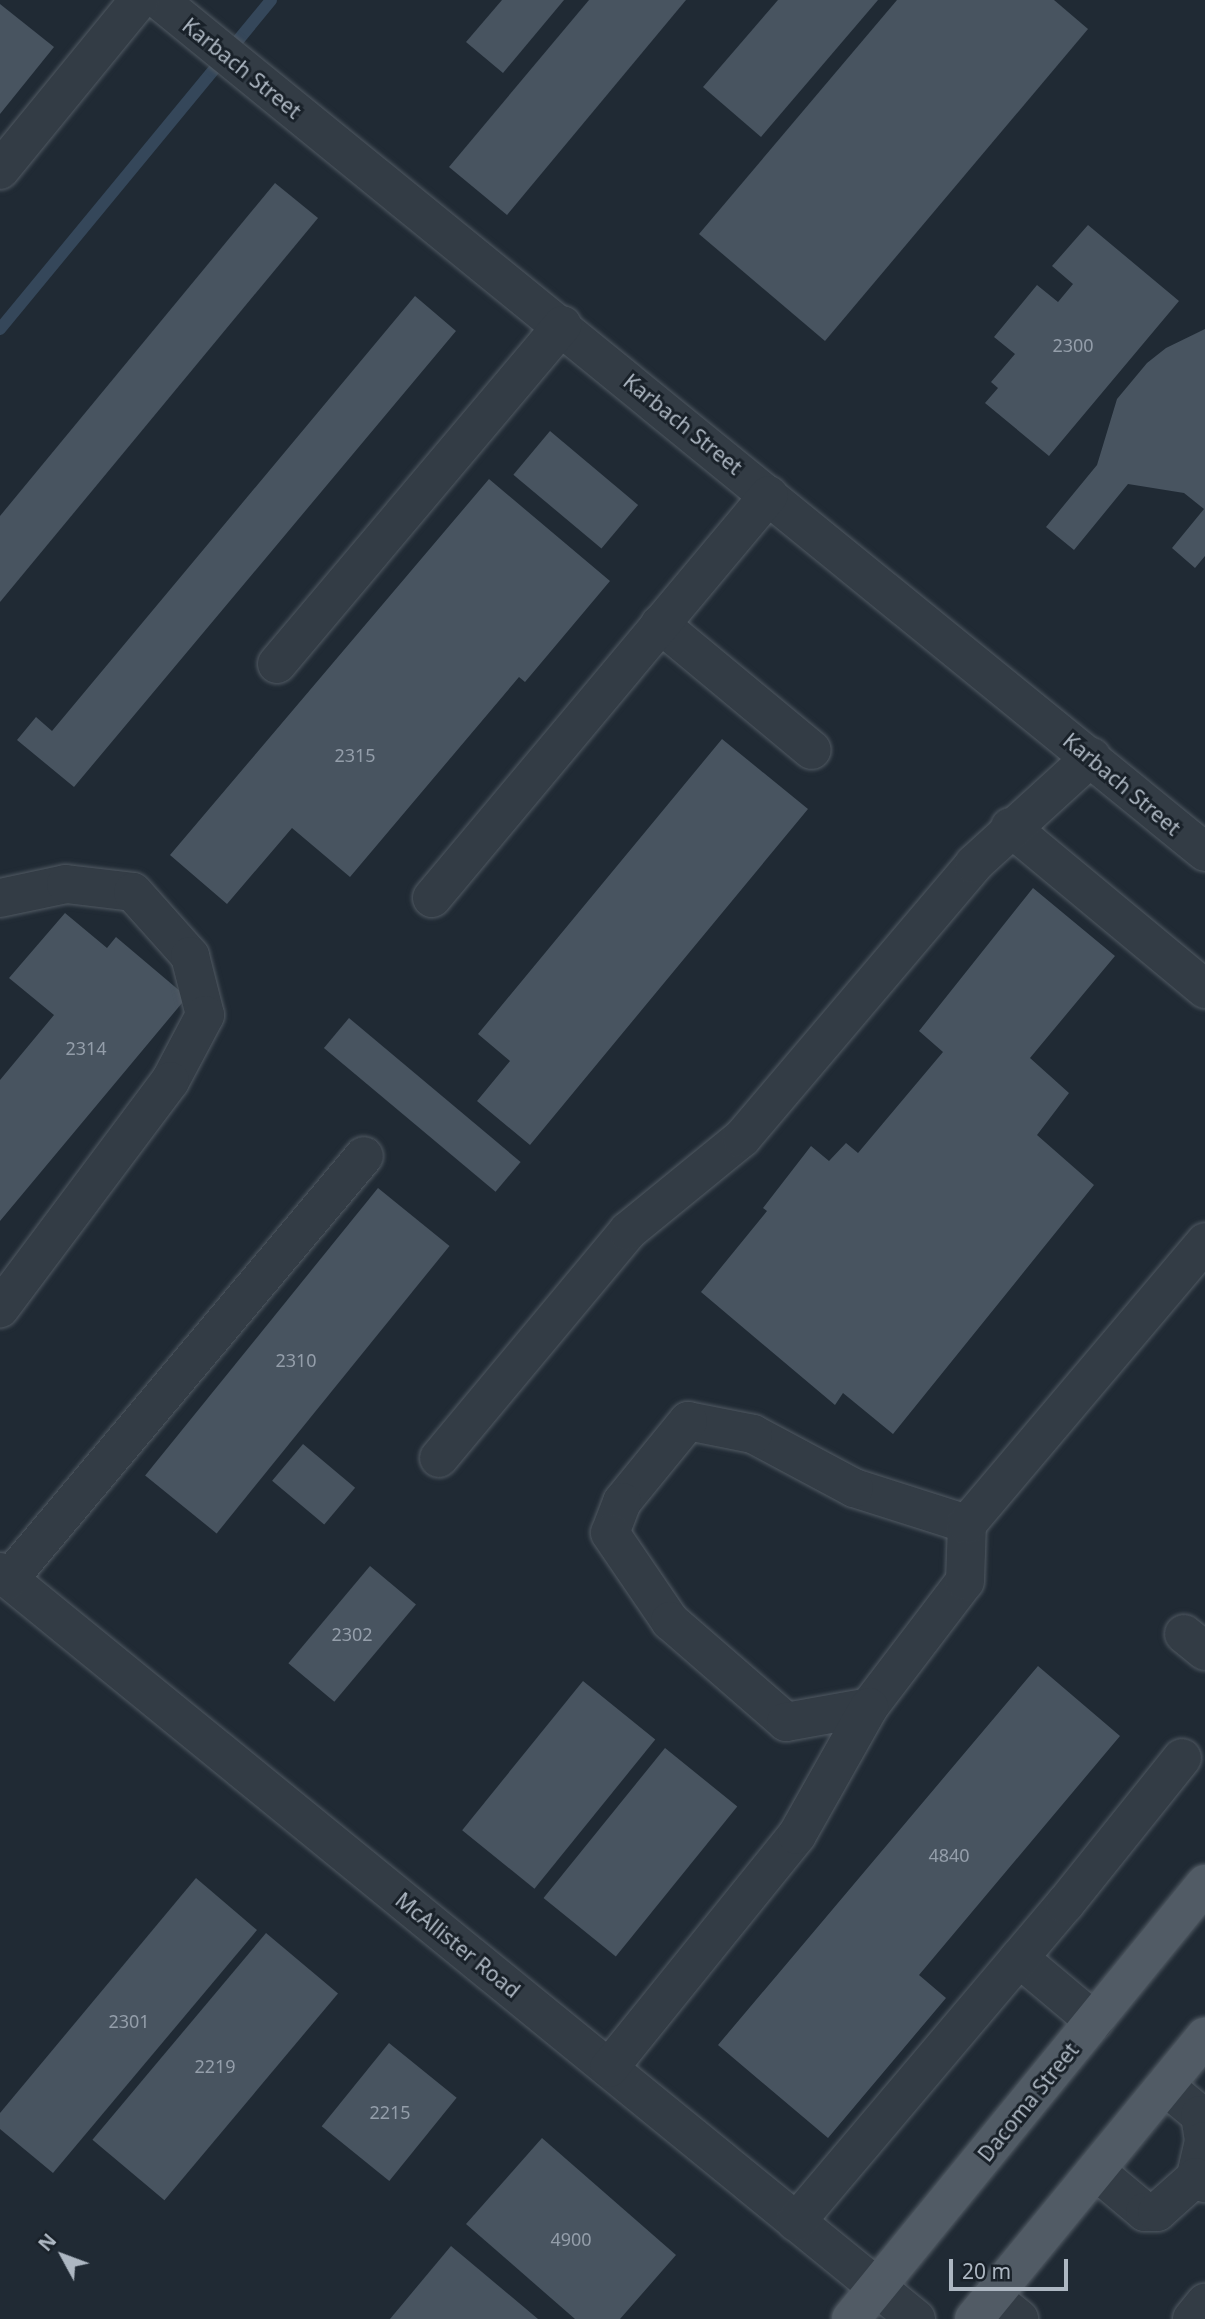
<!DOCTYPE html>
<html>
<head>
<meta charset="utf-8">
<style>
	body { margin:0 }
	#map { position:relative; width:1205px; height:2319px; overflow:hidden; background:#202a34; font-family:"Noto Sans",sans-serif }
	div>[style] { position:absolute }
	.stream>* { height:12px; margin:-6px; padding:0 6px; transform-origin:6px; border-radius:6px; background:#35475a }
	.building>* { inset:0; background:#485460; transform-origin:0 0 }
	.roads { filter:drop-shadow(0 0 2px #515a63) drop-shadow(0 0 2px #515a63) }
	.minor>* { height:38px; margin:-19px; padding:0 19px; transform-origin:19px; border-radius:19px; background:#333c45 }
	.major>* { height:38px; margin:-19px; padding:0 19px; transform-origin:19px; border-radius:19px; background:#515b65 }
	span { translate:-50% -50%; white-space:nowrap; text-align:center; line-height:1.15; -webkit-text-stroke:6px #192129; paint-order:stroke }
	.number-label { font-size:18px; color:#949eaa }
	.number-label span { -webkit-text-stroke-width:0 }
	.street-label { font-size:21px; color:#adb7c2 }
	.north { position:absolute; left:28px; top:2221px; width:70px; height:70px; -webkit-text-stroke:5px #192129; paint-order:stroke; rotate:311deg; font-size:19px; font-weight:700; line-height:28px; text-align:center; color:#adb7c2 }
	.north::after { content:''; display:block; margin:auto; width:24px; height:32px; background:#adb7c2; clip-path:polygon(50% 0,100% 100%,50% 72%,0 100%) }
	.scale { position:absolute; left:949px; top:2259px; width:119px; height:32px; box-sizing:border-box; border:4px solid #adb7c2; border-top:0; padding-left:9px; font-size:21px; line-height:24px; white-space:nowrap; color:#adb7c2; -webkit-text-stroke:5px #192129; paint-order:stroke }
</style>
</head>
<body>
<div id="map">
	<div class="stream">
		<i style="left:0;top:329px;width:426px;rotate:-50.5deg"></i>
	</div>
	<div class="building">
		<i style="clip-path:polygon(502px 0,564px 0,503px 73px,466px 42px)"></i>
		<i style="clip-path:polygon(589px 0,686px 0,507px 215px,449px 167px)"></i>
		<i style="clip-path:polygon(778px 0,878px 0,761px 137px,703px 87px)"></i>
		<i style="clip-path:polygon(897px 0,1054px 0,1088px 29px,825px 341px,699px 234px)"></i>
		<i style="clip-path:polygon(0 4px,54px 47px,0 114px)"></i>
		<i style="clip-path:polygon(275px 183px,318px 218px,0 602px,0 516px)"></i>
		<i style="clip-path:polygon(1088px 225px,1179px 301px,1049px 456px,985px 403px,998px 388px,991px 382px,1015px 354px,994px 337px,1037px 285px,1058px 302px,1073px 284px,1052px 266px)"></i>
		<i style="clip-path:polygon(415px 296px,456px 331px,74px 787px,17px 740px,36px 717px,52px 731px)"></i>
		<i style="clip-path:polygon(1205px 329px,1205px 556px,1195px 568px,1172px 548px,1204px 509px,1184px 493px,1128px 484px,1074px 550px,1046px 527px,1097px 465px,1117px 399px,1147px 363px,1166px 348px)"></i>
		<i style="left:550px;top:431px;width:115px;height:57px;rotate:40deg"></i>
		<i style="clip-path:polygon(489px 479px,610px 581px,525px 682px,519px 677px,350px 877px,292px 828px,227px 904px,170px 855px)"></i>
		<i style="clip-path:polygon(722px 739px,808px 809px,530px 1145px,477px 1101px,510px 1061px,478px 1034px)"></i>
		<i style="clip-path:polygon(1033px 888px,1115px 956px,1030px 1058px,1069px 1093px,1037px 1135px,1094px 1185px,893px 1434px,843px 1393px,835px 1405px,701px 1292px,767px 1211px,763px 1208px,811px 1146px,829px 1161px,846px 1143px,858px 1153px,943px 1052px,919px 1031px)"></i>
		<i style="clip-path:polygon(65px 913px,107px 948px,116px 937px,187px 997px,0 1221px,0 1080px,54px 1015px,9px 978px)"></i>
		<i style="left:349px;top:1018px;width:224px;height:39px;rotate:40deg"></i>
		<i style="left:378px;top:1188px;width:92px;height:370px;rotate:39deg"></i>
		<i style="left:303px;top:1444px;width:68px;height:48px;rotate:40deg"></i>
		<i style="left:370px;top:1566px;width:60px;height:127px;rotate:40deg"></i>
		<i style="clip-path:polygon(1038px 1666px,1120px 1736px,919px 1975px,946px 1998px,828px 2138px,718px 2045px)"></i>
		<i style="left:583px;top:1681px;width:93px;height:192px;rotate:39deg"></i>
		<i style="left:665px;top:1748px;width:93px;height:193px;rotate:39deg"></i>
		<i style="clip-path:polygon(196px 1878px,257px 1930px,53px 2173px,0 2129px,0 2113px)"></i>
		<i style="left:266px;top:1933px;width:94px;height:270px;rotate:40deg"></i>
		<i style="left:389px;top:2043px;width:87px;height:107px;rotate:39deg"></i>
		<i style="clip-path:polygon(542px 2138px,676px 2255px,620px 2319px,575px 2319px,466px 2224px)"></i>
		<i style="clip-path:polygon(451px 2246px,538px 2319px,390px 2319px)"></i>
	</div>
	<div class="roads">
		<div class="minor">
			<i style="left:159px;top:0;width:1349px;rotate:39.16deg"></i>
			<i style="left:0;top:170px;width:220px;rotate:-50.7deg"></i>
			<i style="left:660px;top:624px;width:197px;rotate:39.7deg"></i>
			<i style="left:277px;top:664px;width:443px;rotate:-49.9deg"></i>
			<i style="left:1010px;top:827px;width:254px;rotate:39.7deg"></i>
			<i style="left:0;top:898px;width:67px;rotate:-12deg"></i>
			<i style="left:66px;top:884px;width:67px;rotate:6.8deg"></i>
			<i style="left:133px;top:892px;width:86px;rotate:48.3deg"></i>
			<i style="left:190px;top:956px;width:61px;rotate:75.7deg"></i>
			<i style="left:205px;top:1015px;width:75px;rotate:117.9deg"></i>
			<i style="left:170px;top:1081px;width:284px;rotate:126.8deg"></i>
			<i style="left:432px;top:898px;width:525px;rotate:-50.1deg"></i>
			<i style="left:439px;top:1458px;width:295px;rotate:-50.2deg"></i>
			<i style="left:628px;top:1231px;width:147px;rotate:-39.2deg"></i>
			<i style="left:742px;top:1138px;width:359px;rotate:-49.7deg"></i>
			<i style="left:974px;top:864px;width:159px;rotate:-42.4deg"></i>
			<i style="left:967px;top:1524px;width:119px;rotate:-162.3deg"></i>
			<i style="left:854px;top:1488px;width:115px;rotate:-151.9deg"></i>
			<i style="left:753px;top:1434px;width:66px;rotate:-168.7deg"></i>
			<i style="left:688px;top:1421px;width:104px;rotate:129.2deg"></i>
			<i style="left:622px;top:1502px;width:33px;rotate:111deg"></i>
			<i style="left:610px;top:1533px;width:107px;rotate:55.7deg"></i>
			<i style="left:670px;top:1621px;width:154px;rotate:41deg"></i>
			<i style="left:786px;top:1722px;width:84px;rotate:-10.2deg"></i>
			<i style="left:869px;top:1707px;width:158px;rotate:-52.7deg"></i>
			<i style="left:965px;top:1581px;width:57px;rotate:-88deg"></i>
			<i style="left:967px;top:1524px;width:369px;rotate:-49.8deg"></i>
			<i style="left:0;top:1572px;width:1182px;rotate:39.2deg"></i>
			<i style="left:9px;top:1579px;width:552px;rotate:-50deg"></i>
			<i style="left:1184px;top:1634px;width:27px;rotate:39deg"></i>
			<i style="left:1019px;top:1958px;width:98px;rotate:40deg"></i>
			<i style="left:609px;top:2068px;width:299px;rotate:-51.1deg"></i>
			<i style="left:797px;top:1835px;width:147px;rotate:-60.6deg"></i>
			<i style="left:1165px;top:2086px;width:45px;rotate:39.6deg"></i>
			<i style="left:1200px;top:2115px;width:26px;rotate:81deg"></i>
			<i style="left:1204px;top:2141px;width:37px;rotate:103deg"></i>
			<i style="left:1196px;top:2177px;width:11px;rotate:34deg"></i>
			<i style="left:1096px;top:2171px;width:64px;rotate:39.9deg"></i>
			<i style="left:1145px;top:2212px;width:12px"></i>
			<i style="left:1157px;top:2212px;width:52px;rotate:-41.9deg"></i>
			<i style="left:796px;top:2222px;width:417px;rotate:-49.8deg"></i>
			<i style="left:1065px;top:1904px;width:187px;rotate:-51.3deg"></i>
			<i style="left:992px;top:2297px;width:35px;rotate:39deg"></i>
			<i style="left:1192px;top:2319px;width:21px;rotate:-51deg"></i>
		</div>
		<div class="major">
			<i style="left:851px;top:2319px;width:561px;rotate:-50.86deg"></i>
			<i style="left:974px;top:2319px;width:365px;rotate:-50.7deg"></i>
		</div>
	</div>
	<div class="number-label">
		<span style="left:1073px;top:345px">2300</span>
		<span style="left:355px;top:755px">2315</span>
		<span style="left:86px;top:1048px">2314</span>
		<span style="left:296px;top:1360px">2310</span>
		<span style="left:352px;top:1634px">2302</span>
		<span style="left:949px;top:1855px">4840</span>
		<span style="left:129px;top:2021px">2301</span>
		<span style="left:215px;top:2066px">2219</span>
		<span style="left:390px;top:2112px">2215</span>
		<span style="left:571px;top:2239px">4900</span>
	</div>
	<div class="street-label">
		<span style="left:242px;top:68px;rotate:39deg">Karbach Street</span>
		<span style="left:683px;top:424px;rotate:39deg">Karbach Street</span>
		<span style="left:1122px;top:784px;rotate:40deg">Karbach Street</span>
		<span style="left:458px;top:1945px;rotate:39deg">McAllister Road</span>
		<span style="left:1028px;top:2102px;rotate:-51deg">Dacoma Street</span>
	</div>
	<div class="north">N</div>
	<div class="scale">20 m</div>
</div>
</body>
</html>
